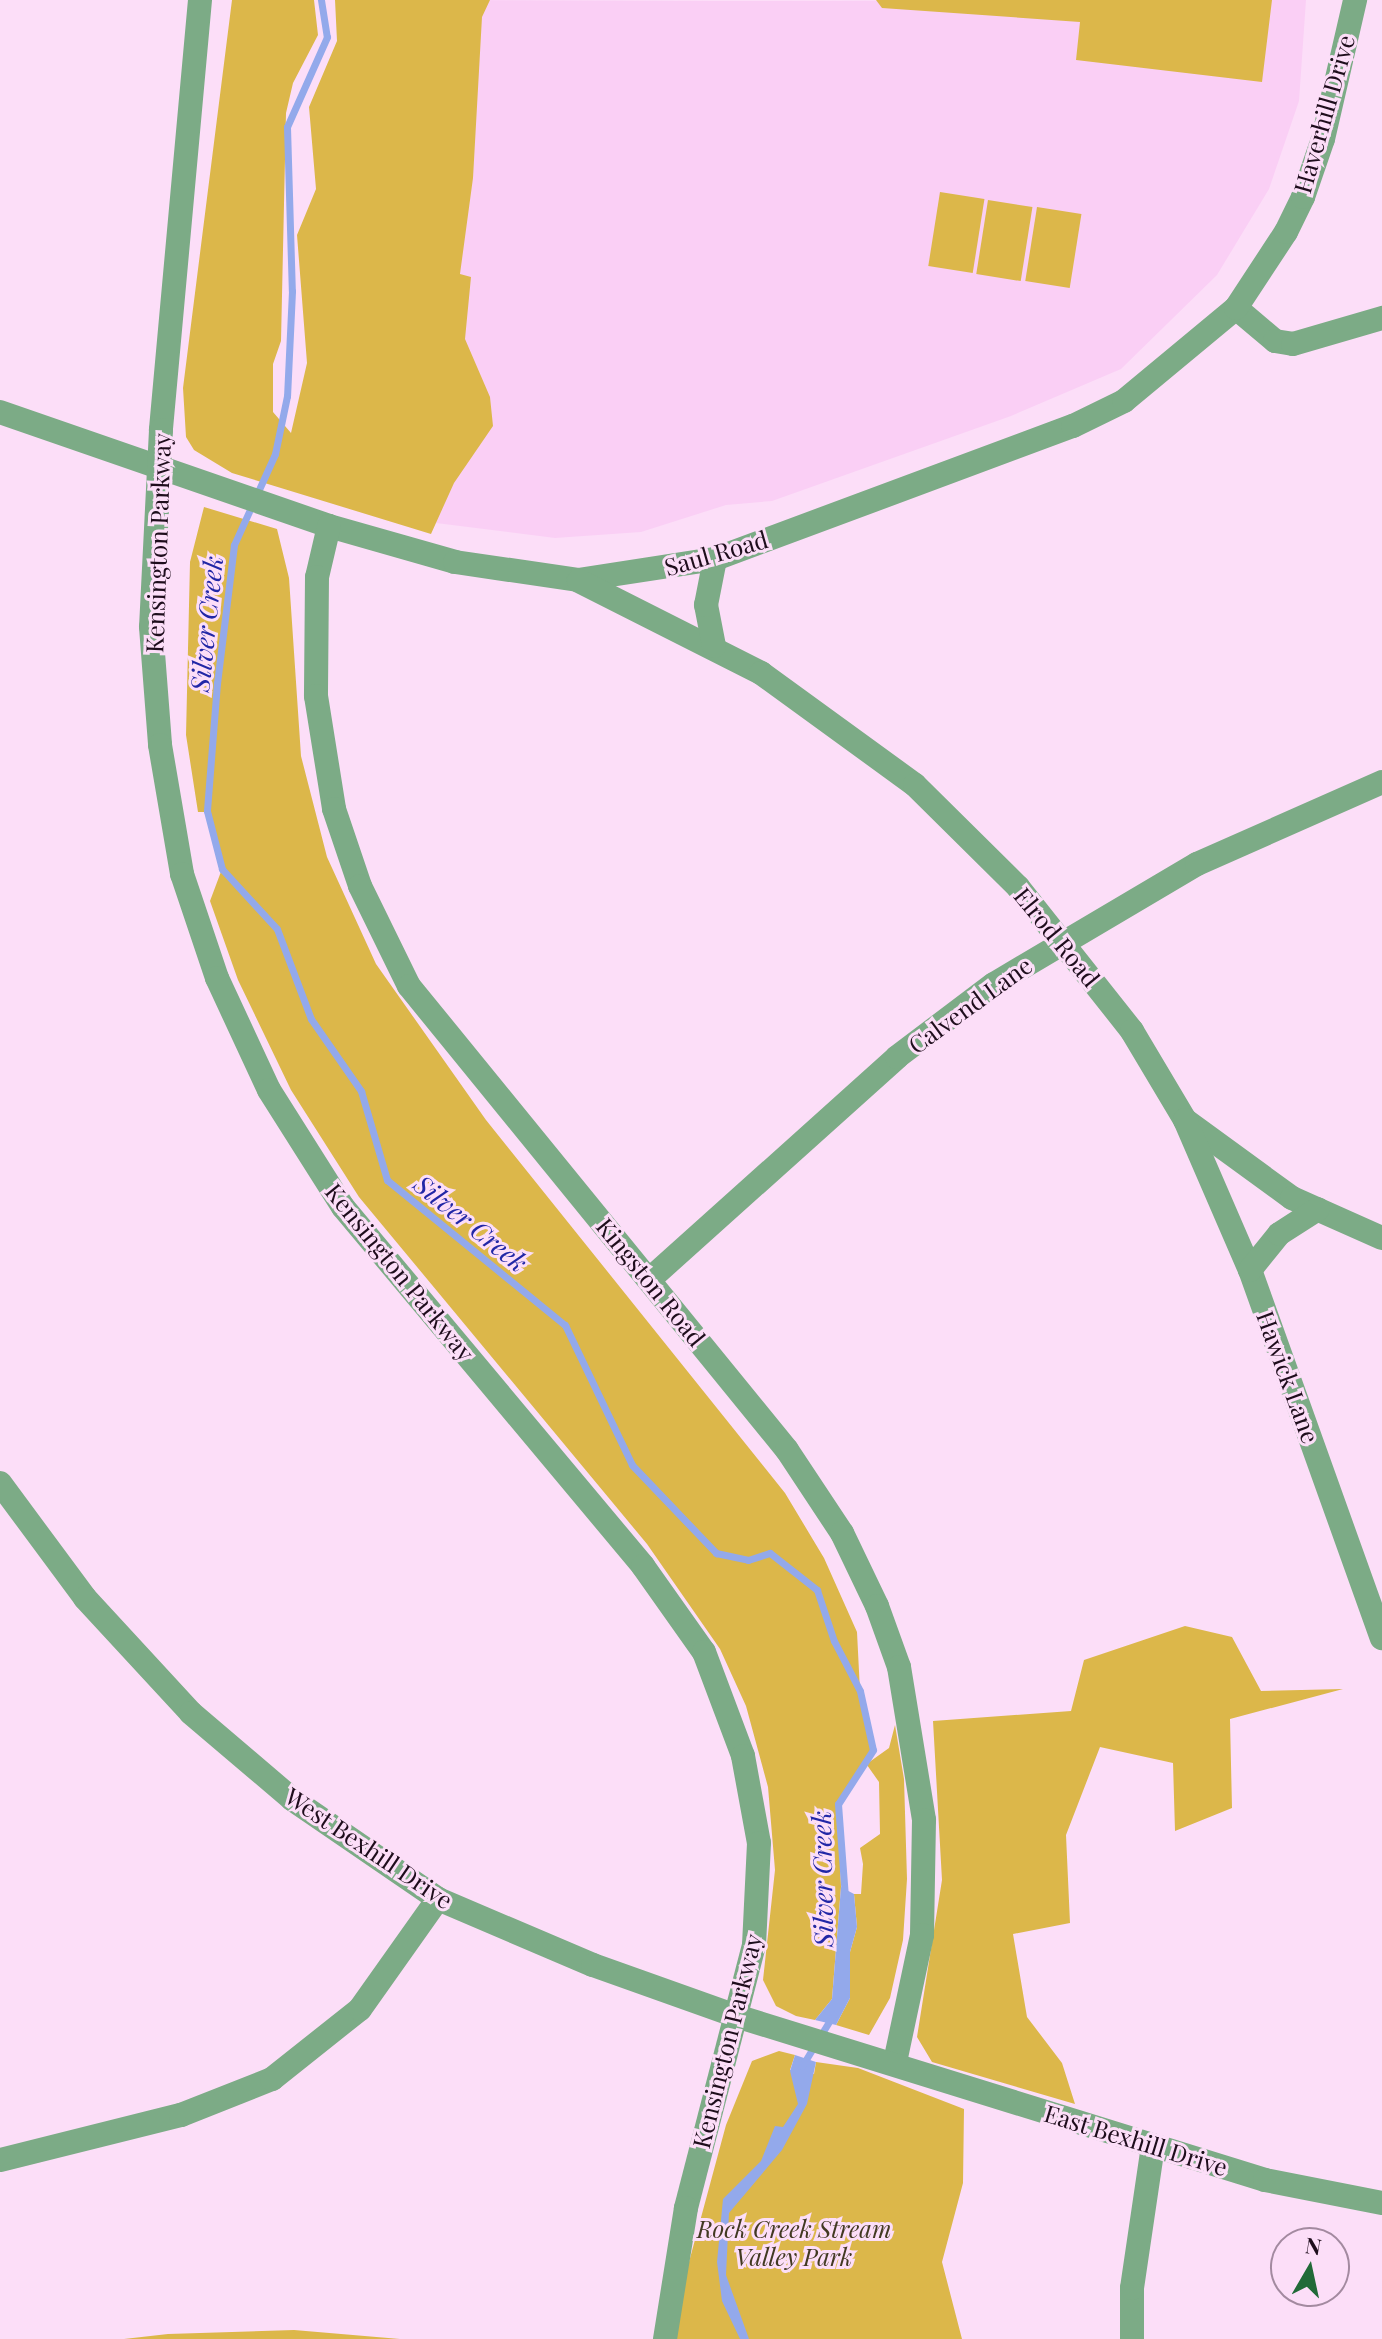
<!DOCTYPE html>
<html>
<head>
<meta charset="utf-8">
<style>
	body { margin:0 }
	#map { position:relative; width:1382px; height:2339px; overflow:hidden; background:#fcdef8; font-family:"Playfair Display",serif }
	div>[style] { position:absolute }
	.built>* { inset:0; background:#facff5 }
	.green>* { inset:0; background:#dcb74a; transform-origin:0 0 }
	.water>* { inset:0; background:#93a9eb }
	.stream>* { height:7px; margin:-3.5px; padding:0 3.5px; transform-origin:3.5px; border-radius:3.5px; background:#93a9eb }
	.minor>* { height:24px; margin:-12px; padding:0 12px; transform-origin:12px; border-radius:12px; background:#7cab86 }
	.tertiary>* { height:24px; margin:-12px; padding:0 12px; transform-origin:12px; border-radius:12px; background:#7cab86 }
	span { translate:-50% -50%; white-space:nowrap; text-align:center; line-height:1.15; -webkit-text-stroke:6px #fcdef8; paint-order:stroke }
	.street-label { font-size:24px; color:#1e0d1c }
	.park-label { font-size:24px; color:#423922; font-style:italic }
	.water-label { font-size:26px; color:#2127a6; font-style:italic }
	.north { position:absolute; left:1270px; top:2227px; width:80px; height:80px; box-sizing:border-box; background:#fcdef8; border:2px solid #a38aa0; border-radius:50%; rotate:9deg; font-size:22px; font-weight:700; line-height:32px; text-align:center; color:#1e0d1c }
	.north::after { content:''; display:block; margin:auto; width:28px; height:36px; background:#216a38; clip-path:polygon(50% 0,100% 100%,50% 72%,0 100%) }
</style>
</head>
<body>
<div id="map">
	<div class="built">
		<i style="clip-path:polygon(440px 0,718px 1px,1306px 0,1299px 101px,1269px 189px,1217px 275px,1121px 369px,1011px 416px,772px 501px,726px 505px,641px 532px,555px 538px,436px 523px,336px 501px)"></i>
	</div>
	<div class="green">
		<i style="clip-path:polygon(232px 0,314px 0,318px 35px,293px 83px,286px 113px,281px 341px,273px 364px,273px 412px,291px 433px,307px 363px,297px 235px,316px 189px,309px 107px,337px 41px,335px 0,490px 0,482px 17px,473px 178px,460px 274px,471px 277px,465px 339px,490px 397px,493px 426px,454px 483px,431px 534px,232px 473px,194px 450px,186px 437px,183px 388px)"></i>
		<i style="clip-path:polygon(876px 0,1272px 0,1262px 82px,1076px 60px,1080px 22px,882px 8px)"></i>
		<i style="left:940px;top:192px;width:45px;height:75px;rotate:9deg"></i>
		<i style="left:988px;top:200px;width:45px;height:75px;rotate:9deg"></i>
		<i style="left:1037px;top:207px;width:45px;height:75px;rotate:9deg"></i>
		<i style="clip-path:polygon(204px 507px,277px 529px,289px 578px,301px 756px,327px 857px,376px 964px,486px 1120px,785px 1493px,824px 1558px,857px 1632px,860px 1691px,873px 1750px,868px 1763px,889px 1748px,895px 1725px,904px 1779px,907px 1879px,903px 1940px,890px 1998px,869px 2035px,836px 2025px,850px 1998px,850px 1952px,857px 1927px,854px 1894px,861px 1894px,863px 1864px,860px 1848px,880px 1834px,879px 1782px,867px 1765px,838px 1804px,841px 1887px,832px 1999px,815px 2020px,796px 2016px,776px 2006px,763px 1980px,775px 1870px,768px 1787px,746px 1706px,720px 1649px,647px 1544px,359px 1197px,291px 1090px,238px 980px,210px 901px,222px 869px,207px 812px,198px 812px,186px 735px,190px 562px)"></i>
		<i style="clip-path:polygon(1185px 1626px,1232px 1637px,1261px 1691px,1343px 1689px,1230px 1719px,1232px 1808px,1175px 1831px,1173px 1763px,1100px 1747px,1066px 1835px,1070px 1923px,1013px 1934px,1027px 2017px,1062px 2063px,1075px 2104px,932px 2062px,917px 2037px,942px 1880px,933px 1721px,1071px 1711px,1084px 1660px)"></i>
		<i style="clip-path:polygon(779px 2051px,795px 2055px,790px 2070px,814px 2074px,816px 2062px,858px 2068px,964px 2109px,963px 2183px,942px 2262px,962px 2339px,675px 2339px,679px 2299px,726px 2125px,752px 2061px)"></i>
		<i style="clip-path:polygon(294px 2330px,400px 2339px,124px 2339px,168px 2334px)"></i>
	</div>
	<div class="water">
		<i style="clip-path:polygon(841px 1887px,854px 1894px,857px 1927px,850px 1952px,850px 1998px,836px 2025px,815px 2020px,832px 1999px)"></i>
		<i style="clip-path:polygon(795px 2055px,816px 2062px,807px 2104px,782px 2150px,729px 2213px,726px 2275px,749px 2339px,740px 2339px,722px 2301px,717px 2262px,723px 2199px,761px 2161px,775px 2126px,783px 2127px,798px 2104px,790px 2071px)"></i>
	</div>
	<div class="stream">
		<i style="left:321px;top:0;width:37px;rotate:81deg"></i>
		<i style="left:327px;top:37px;width:98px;rotate:114deg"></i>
		<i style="left:287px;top:127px;width:164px;rotate:88.3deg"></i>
		<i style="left:292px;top:291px;width:105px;rotate:92.7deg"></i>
		<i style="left:287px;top:396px;width:59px;rotate:101.7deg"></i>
		<i style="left:275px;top:454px;width:100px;rotate:114.3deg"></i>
		<i style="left:234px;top:545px;width:139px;rotate:97deg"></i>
		<i style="left:217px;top:683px;width:128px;rotate:94.5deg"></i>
		<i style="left:207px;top:811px;width:60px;rotate:75.5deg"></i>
		<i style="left:222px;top:869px;width:81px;rotate:47.5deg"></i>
		<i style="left:277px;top:929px;width:96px;rotate:69.3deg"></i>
		<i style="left:311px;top:1019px;width:88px;rotate:55.2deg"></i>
		<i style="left:361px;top:1091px;width:93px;rotate:73.7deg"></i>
		<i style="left:387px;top:1180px;width:230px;rotate:39.2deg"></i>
		<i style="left:565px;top:1325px;width:155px;rotate:64.4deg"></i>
		<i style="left:632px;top:1465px;width:122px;rotate:46.3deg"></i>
		<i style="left:716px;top:1553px;width:33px;rotate:12deg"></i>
		<i style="left:748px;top:1560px;width:23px;rotate:-18deg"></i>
		<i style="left:770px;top:1553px;width:60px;rotate:38.2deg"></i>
		<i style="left:817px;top:1590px;width:54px;rotate:71.6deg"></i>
		<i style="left:834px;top:1641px;width:56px;rotate:62.5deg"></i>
		<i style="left:860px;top:1691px;width:60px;rotate:77.6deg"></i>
		<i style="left:873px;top:1750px;width:64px;rotate:122.9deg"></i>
		<i style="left:838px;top:1804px;width:93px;rotate:85.7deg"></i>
		<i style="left:802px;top:2066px;width:60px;rotate:-58.7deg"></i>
	</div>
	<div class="minor">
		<i style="left:1236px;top:308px;width:51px;rotate:40.2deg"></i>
		<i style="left:1275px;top:341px;width:18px;rotate:9deg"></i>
		<i style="left:1293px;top:344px;width:93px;rotate:-16.3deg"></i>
		<i style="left:0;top:412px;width:348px;rotate:19.1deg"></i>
		<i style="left:329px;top:526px;width:131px;rotate:15.9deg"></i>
		<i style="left:455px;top:562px;width:124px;rotate:8.3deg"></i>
		<i style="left:578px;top:580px;width:139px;rotate:-8.7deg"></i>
		<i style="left:715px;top:559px;width:382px;rotate:-20.4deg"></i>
		<i style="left:1073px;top:426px;width:57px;rotate:-26.1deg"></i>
		<i style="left:1124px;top:401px;width:146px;rotate:-39.7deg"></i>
		<i style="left:1236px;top:308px;width:91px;rotate:-56.7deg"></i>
		<i style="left:1286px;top:232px;width:39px;rotate:-64deg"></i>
		<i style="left:1303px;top:197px;width:61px;rotate:-71deg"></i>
		<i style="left:1323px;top:139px;width:143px;rotate:-77deg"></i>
		<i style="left:329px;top:526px;width:52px;rotate:103.2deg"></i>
		<i style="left:317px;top:577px;width:119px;rotate:90.5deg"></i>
		<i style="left:316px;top:696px;width:114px;rotate:80.9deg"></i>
		<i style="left:334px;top:809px;width:81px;rotate:71.3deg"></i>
		<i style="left:360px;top:886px;width:111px;rotate:63.9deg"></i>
		<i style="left:409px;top:986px;width:598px;rotate:50.83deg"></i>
		<i style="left:787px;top:1450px;width:100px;rotate:56.5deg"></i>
		<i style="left:842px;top:1533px;width:81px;rotate:64.4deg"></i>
		<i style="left:877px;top:1606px;width:65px;rotate:70.2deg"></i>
		<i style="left:899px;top:1667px;width:155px;rotate:80.7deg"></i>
		<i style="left:924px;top:1820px;width:115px;rotate:91deg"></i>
		<i style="left:922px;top:1935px;width:130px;rotate:102deg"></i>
		<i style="left:579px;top:581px;width:204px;rotate:26.8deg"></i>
		<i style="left:761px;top:673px;width:190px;rotate:36deg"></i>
		<i style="left:915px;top:785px;width:145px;rotate:44.7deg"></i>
		<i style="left:1018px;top:887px;width:184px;rotate:51.6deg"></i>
		<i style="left:1132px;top:1031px;width:104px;rotate:59.2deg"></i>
		<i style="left:1185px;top:1120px;width:132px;rotate:36.1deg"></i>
		<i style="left:1292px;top:1198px;width:98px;rotate:24deg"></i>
		<i style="left:714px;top:646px;width:42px;rotate:-101deg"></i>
		<i style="left:706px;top:605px;width:47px;rotate:-78.9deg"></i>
		<i style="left:1185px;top:1120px;width:163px;rotate:66.6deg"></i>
		<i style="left:1250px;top:1270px;width:391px;rotate:70.3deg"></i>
		<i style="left:1250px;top:1270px;width:46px;rotate:-51.1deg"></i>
		<i style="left:1279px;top:1234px;width:46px;rotate:-32.7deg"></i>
		<i style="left:650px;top:1279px;width:332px;rotate:-41.9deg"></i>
		<i style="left:897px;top:1057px;width:121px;rotate:-37deg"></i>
		<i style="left:994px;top:984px;width:236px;rotate:-30.6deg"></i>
		<i style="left:1197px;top:864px;width:202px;rotate:-23.9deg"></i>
		<i style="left:0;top:1483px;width:143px;rotate:53.5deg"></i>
		<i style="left:85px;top:1598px;width:156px;rotate:47.3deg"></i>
		<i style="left:191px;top:1713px;width:133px;rotate:40.4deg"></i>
		<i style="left:292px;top:1799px;width:177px;rotate:34.4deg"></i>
		<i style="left:438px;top:1899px;width:168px;rotate:23.1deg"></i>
		<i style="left:593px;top:1965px;width:152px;rotate:19.6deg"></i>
		<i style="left:736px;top:2016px;width:554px;rotate:17.22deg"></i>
		<i style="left:1265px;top:2180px;width:119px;rotate:11.1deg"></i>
		<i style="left:0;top:2160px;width:187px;rotate:-14deg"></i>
		<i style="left:181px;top:2115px;width:98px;rotate:-21.6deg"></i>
		<i style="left:272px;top:2079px;width:112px;rotate:-38.5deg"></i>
		<i style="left:360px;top:2009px;width:135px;rotate:-54.7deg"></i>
		<i style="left:1132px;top:2339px;width:51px;rotate:-90deg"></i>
		<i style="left:1132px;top:2288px;width:144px;rotate:-81.6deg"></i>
	</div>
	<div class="tertiary">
		<i style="left:200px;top:0;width:432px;rotate:95.2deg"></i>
		<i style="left:161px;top:430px;width:197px;rotate:92.9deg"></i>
		<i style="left:151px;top:627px;width:118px;rotate:85.6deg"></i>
		<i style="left:160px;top:745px;width:131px;rotate:80.3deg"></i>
		<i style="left:182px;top:874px;width:110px;rotate:71.4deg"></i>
		<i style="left:217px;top:978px;width:123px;rotate:65.1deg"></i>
		<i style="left:269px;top:1090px;width:138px;rotate:57.7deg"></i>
		<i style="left:343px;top:1207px;width:468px;rotate:50.1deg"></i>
		<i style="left:643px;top:1566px;width:105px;rotate:54.7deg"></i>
		<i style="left:704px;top:1652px;width:111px;rotate:69.4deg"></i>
		<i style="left:743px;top:1756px;width:88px;rotate:79.6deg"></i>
		<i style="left:759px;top:1843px;width:102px;rotate:92.8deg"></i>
		<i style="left:754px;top:1945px;width:272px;rotate:104.5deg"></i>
		<i style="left:686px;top:2208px;width:133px;rotate:99.1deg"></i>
	</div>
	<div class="street-label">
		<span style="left:1324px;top:114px;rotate:-74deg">Haverhill Drive</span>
		<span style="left:158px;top:543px;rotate:-88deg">Kensington Parkway</span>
		<span style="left:716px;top:553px;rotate:-16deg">Saul Road</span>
		<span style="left:1057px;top:937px;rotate:51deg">Elrod Road</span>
		<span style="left:970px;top:1005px;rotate:-36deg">Calvend Lane</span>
		<span style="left:400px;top:1272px;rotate:51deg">Kensington Parkway</span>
		<span style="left:651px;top:1282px;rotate:51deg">Kingston Road</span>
		<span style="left:1288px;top:1377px;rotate:70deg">Hawick Lane</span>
		<span style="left:369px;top:1848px;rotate:34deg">West Bexhill Drive</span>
		<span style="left:727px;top:2041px;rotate:-76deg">Kensington Parkway</span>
		<span style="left:1136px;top:2140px;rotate:17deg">East Bexhill Drive</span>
	</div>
	<div class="park-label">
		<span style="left:794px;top:2243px">Rock Creek Stream<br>Valley Park</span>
	</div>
	<div class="water-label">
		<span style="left:206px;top:624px;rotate:-84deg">Silver Creek</span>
		<span style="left:471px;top:1223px;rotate:39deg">Silver Creek</span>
		<span style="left:822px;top:1879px;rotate:-91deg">Silver Creek</span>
	</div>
	<div class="north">N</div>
</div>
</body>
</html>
